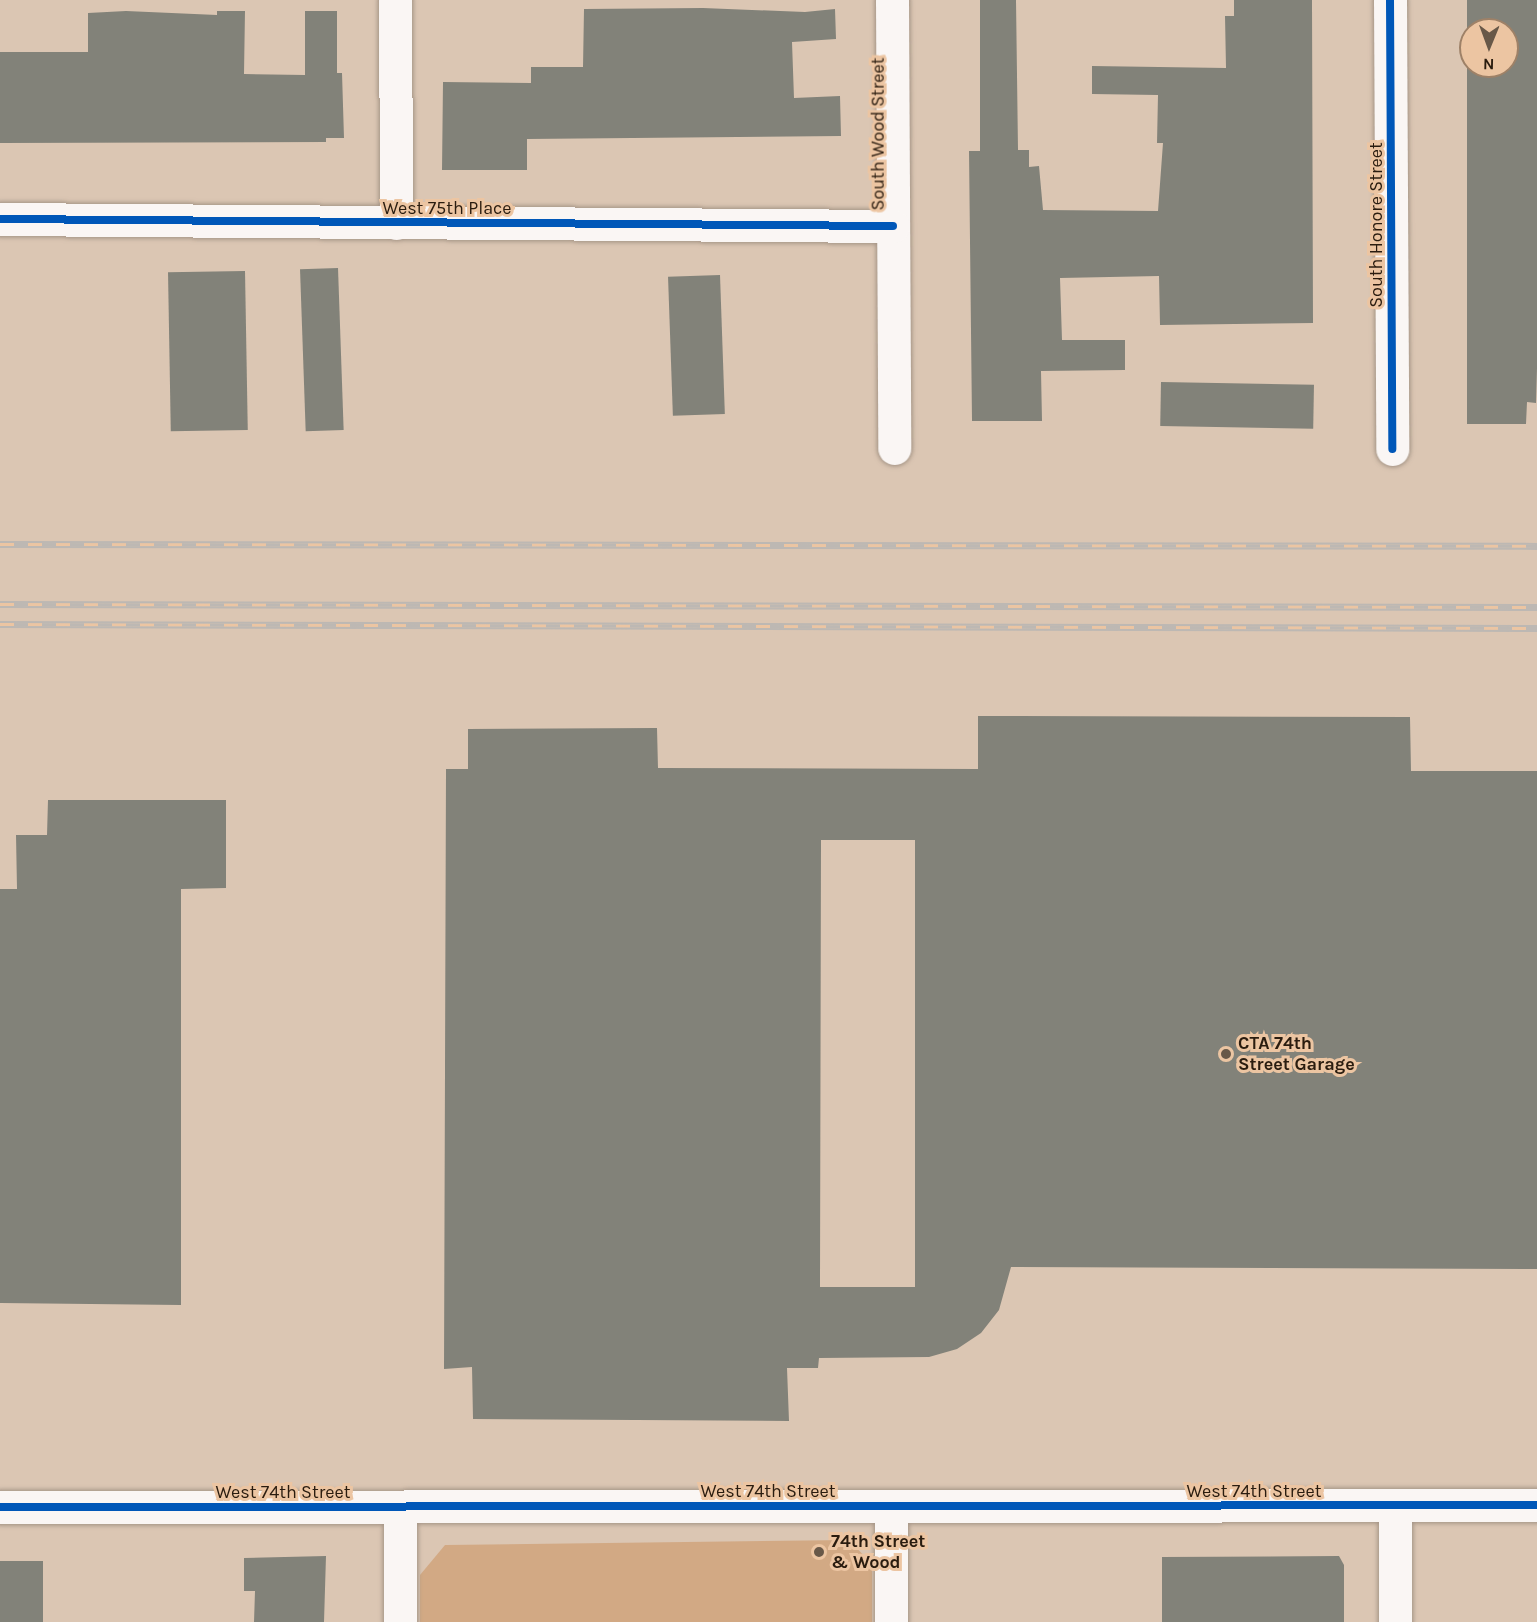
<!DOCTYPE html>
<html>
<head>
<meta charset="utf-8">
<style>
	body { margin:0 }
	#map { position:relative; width:1537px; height:1622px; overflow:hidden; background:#dbc6b3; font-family:Karla,sans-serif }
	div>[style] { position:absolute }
	.green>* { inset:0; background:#d2a984 }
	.building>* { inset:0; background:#828279; transform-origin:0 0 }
	.roads { filter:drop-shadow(0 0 2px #a69687) drop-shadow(0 0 2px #a69687) }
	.minor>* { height:33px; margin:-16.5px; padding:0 16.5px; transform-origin:16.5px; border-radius:16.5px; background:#faf6f4 }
	.rail>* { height:7px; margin-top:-3.5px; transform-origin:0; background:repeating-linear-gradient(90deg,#ecc5a2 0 14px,#bdb8b3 0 28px); box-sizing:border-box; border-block:2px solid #bdb8b3 }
	.cycleway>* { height:8px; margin:-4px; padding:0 4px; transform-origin:4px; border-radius:4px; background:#0057b8 }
	.dots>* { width:16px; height:16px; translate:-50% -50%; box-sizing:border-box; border:3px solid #ecc5a2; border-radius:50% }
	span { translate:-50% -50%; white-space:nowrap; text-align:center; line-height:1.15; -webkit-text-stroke:6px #ecc5a2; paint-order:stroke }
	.street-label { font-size:18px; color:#2a1c0f }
	.poi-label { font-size:18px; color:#2a1c0f; font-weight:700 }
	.left { translate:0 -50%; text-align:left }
	.north { position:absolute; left:1459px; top:18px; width:60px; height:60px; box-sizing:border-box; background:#ecc5a2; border:2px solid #9e8167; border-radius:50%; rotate:181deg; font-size:16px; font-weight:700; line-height:24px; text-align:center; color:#2a1c0f }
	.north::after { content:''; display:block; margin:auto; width:21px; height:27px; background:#685848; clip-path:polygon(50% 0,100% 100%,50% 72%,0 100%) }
</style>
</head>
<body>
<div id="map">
	<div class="green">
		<i style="clip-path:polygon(849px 1540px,872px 1564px,872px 1622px,420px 1622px,420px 1575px,445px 1545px)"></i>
	</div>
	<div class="building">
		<i style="clip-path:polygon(980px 0,1016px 0,1018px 150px,1029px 150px,1029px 167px,1039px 166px,1043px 210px,1158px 211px,1163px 143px,1157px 143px,1158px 95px,1092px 94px,1092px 66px,1226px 68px,1225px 16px,1234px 16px,1234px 0,1312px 0,1313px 323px,1160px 325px,1159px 276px,1060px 278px,1062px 340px,1125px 340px,1125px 370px,1041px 371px,1042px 421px,972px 421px,969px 151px,980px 151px)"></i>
		<i style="clip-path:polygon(evenodd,1467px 0,1537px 0,1537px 368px,1536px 403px,1527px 402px,1526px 424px,1467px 424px,1467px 0,1471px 30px,1507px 30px,1507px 66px,1471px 66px,1471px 30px)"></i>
		<i style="clip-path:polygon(703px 8px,805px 12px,835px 9px,836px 39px,792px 42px,794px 98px,840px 96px,841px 136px,527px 139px,527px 170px,442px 170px,443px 82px,531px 83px,531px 67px,583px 67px,584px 9px)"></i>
		<i style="clip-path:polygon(126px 11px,217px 15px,217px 11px,245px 11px,244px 74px,305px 75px,305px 11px,337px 11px,337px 73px,342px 73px,344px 138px,326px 138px,326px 142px,0 143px,0 52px,88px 52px,88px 13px)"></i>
		<i style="left:338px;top:268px;width:162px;height:38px;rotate:88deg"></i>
		<i style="left:245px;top:271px;width:159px;height:77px;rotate:89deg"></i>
		<i style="left:720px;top:275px;width:139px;height:52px;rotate:88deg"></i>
		<i style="left:1161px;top:382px;width:153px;height:44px;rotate:1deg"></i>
		<i style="clip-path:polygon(evenodd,978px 716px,1410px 717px,1411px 771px,1537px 771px,1537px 1269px,1011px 1267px,999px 1310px,981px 1333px,957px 1349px,929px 1357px,819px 1358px,818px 1368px,787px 1368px,789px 1421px,473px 1419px,472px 1367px,444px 1369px,446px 769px,468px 769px,468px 729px,657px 728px,658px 768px,978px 769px,978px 716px,821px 840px,915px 840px,915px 1287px,820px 1287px,821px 840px)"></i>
		<i style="clip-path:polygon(48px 800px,226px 800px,226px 888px,181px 889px,181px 1305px,0 1303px,0 889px,17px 889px,16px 835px,47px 835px)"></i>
		<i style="clip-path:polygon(326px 1556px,324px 1622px,254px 1622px,255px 1591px,244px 1591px,244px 1558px)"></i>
		<i style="clip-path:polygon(1339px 1556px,1344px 1565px,1344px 1622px,1162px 1622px,1162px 1557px)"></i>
		<i style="left:0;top:1561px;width:43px;height:61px"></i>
	</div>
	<div class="roads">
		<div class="minor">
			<i style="left:395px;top:0;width:223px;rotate:89.7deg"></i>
			<i style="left:892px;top:0;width:448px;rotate:89.7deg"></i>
			<i style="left:1390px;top:0;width:449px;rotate:89.7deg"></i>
			<i style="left:0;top:219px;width:893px;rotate:0.45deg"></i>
			<i style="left:891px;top:1506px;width:116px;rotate:90deg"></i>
			<i style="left:1395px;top:1506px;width:116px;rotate:90deg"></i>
			<i style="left:0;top:1507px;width:1537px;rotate:-0.07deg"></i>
			<i style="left:400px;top:1507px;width:115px;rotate:90deg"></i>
		</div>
	</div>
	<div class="rail">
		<i style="left:0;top:544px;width:1537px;rotate:0.07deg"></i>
		<i style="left:0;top:604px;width:1537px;rotate:0.11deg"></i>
		<i style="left:0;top:624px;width:1537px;rotate:0.15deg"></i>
	</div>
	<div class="cycleway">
		<i style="left:1390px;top:0;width:449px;rotate:89.7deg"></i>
		<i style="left:0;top:219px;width:893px;rotate:0.45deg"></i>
		<i style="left:0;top:1507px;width:1537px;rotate:-0.07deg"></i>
	</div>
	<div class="dots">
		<i style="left:1226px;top:1054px;background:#685848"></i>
		<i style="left:819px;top:1552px;background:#685848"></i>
	</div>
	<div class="street-label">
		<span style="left:878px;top:134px;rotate:-90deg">South Wood Street</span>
		<span style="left:447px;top:208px">West 75th Place</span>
		<span style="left:1376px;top:225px;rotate:-90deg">South Honore Street</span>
		<span style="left:768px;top:1491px">West 74th Street</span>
		<span style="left:1254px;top:1491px">West 74th Street</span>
		<span style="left:283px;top:1492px">West 74th Street</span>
	</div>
	<div class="poi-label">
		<span class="left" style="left:1238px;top:1054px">CTA 74th<br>Street Garage</span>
		<span class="left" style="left:831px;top:1552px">74th Street<br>&amp; Wood</span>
	</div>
	<div class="north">N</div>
</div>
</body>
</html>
